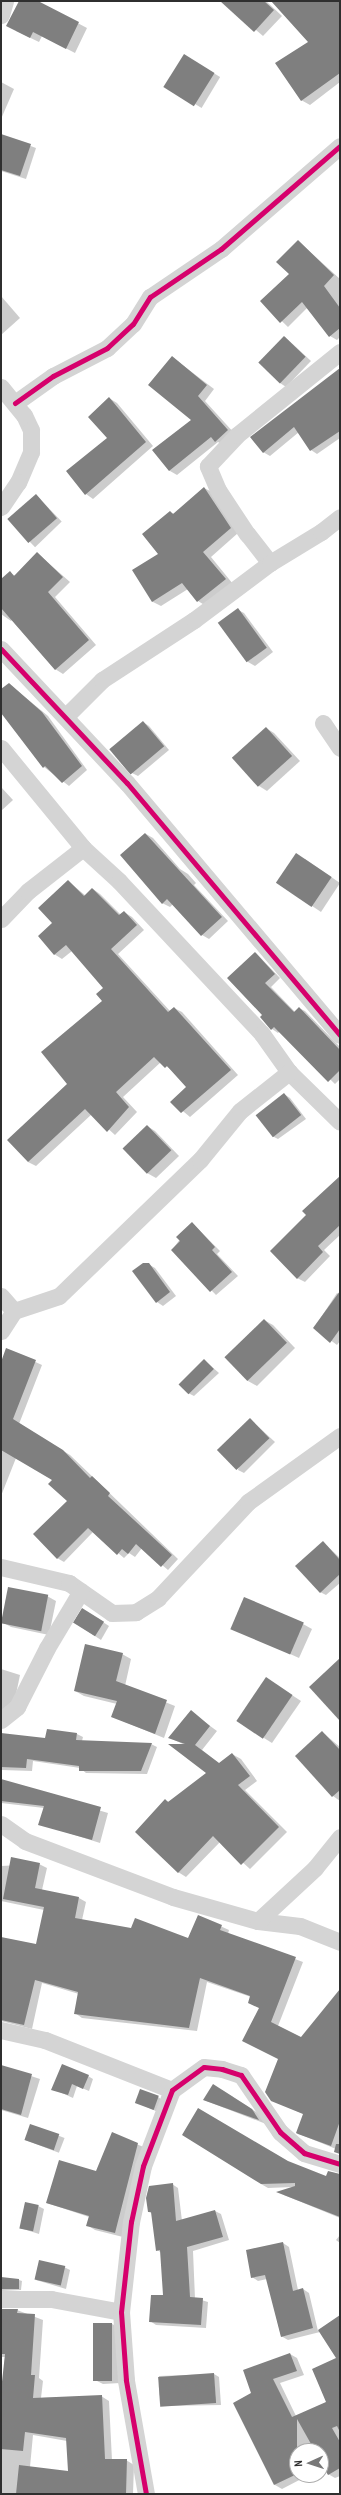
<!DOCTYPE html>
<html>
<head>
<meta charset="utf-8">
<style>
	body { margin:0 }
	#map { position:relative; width:341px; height:2495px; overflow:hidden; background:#fff; font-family:"PT Sans Narrow",sans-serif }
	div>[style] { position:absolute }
	.shadow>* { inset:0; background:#0003; transform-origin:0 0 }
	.building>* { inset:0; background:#7f7f7f; transform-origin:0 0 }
	.street>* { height:17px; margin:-8.5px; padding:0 8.5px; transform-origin:8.5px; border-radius:8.5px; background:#d4d4d4 }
	.cycleway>* { height:5px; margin:-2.5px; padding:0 2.5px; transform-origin:2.5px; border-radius:2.5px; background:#d6006c }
	span { translate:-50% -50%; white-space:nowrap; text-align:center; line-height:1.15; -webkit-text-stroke:4px #fff; paint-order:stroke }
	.frame { position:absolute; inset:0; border:2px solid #2f2f2f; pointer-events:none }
	.north { position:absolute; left:289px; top:2443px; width:40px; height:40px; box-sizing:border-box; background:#fff; border:1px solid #acacac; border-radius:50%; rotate:267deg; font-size:11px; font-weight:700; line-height:16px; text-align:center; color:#2f2f2f }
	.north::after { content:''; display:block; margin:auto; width:14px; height:18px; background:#787878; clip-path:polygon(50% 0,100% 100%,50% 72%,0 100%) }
</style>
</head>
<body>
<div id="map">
	<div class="shadow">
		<i style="clip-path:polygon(28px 1px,36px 1px,87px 28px,75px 53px,42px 36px,39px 42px,16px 31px)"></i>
		<i style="clip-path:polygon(222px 1px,266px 1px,282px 16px,263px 36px)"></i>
		<i style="clip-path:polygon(280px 1px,340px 1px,340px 82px,310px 105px,301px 100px,309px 42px)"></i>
		<i style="left:185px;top:56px;width:41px;height:36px;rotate:31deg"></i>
		<i style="clip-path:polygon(1px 82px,14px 89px,1px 119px)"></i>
		<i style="clip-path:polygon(1px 135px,36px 148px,26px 179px,1px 171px)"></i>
		<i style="clip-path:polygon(298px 241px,340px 279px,340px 337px,337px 340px,330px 336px,308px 307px,288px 327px,261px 301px,290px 274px)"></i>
		<i style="clip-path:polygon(1px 296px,20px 318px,1px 335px)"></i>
		<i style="clip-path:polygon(285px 337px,311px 361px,286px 387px,280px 383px)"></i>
		<i style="clip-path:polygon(172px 357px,214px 389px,205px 401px,235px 434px,223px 445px,218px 442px,177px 475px,170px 471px,153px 450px,193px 420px)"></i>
		<i style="clip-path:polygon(340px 369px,340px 438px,317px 454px,311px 450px,299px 432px,270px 456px,263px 452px,252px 437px)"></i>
		<i style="clip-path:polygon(109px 398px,117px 403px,153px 446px,93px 499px,86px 494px,68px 471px,108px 438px)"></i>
		<i style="clip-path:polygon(204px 488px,212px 492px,238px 533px,211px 557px,233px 584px,206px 606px,198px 601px,188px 589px,161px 606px,153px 602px,133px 571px,159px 554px,170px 512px,174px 514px)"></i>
		<i style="left:36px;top:495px;width:37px;height:37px;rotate:46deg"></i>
		<i style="clip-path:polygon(37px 553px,70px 582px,55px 597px,96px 645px,63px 674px,55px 669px,12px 620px,11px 621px,1px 614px,1px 580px,10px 573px,16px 576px)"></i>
		<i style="clip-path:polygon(238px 610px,244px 613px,273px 652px,255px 666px,248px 662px)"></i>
		<i style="clip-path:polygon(9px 684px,48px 716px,87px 770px,69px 786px,44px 767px,1px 711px,1px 690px)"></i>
		<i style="clip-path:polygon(143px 722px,149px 726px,169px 750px,138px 776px,132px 773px)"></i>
		<i style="clip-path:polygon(266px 728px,274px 733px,300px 761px,267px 791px,259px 786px)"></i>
		<i style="clip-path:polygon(1px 787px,13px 800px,1px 811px)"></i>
		<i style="clip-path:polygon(146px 834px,153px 838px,180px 869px,188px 874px,196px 883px,194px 885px,228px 921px,209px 939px,202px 935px,173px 904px,170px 907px,162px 903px)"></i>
		<i style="clip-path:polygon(305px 859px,340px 883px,321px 912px,278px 883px)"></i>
		<i style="clip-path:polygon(68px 881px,86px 896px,93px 889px,100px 894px,121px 915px,124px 912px,132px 917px,144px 930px,118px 954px,170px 1011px,174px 1008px,182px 1012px,238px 1075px,190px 1117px,172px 1102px,187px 1087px,174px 1072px,161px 1062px,123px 1097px,137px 1112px,115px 1135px,92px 1114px,36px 1166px,28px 1162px,68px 1084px,103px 1001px,104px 988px,72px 951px,62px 959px,54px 954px,53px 923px)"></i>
		<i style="clip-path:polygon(256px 953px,280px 978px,271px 987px,295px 1012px,299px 1008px,305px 1011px,340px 1047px,340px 1079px,335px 1084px,280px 1031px,278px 1033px,272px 1029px,261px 1017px,264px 1015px)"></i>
		<i style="clip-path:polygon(284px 1094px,290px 1098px,306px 1119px,278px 1139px,272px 1136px)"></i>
		<i style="clip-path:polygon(147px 1126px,155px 1131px,179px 1156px,156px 1178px,147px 1173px)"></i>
		<i style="clip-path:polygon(340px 1181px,340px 1235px,324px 1250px,330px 1256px,305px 1282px,297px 1278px)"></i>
		<i style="clip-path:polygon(192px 1223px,220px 1251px,217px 1254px,238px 1276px,216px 1295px,172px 1250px)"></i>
		<i style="clip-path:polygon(148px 1264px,155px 1268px,176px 1296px,163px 1306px,157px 1302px)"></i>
		<i style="clip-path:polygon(337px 1293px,340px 1295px,340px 1341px,337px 1345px,314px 1328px)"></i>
		<i style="clip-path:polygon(264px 1320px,273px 1325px,295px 1348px,257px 1386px,248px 1381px)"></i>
		<i style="clip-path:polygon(7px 1349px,42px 1365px,19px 1424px,70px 1455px,178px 1559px,168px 1570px,142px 1548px,135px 1557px,129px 1553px,124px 1558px,93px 1532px,64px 1562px,57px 1558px,68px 1501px,53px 1480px,16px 1458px,1px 1496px,1px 1365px)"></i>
		<i style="clip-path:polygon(204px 1360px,219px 1373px,194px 1396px,188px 1393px)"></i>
		<i style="clip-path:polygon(250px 1419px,275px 1442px,244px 1473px,238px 1470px)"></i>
		<i style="clip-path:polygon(323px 1542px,340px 1558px,340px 1583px,326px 1595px,320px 1592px)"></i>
		<i style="clip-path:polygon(47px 1596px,56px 1601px,49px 1635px,11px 1627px,2px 1622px)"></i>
		<i style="clip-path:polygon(89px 1613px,109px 1626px,101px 1640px,75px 1623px)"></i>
		<i style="clip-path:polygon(303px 1624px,312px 1629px,299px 1658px,232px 1628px)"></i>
		<i style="clip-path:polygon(122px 1654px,131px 1659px,125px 1686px,175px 1706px,164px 1738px,113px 1717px,117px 1704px,84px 1696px,75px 1691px)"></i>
		<i style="clip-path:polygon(1px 1669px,20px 1675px,14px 1704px,8px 1710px,1px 1709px)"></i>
		<i style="clip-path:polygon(275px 1684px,301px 1701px,272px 1743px,264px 1738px)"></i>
		<i style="clip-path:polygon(191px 1712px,217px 1731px,202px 1750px,220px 1764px,232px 1754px,241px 1759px,257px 1781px,245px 1790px,287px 1832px,250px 1869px,220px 1842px,186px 1877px,178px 1872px,165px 1800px,169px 1802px,208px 1773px,185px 1745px,170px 1738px)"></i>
		<i style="clip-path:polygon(322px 1732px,340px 1747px,340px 1801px,333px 1796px,296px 1756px)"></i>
		<i style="clip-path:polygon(1px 1734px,46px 1739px,77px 1734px,83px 1737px,82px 1741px,151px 1744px,157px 1747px,147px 1774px,86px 1773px,80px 1768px,33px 1761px,32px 1771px,2px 1770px)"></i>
		<i style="clip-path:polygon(1px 1781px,108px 1813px,100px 1843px,40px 1824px,44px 1808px,1px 1803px)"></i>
		<i style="clip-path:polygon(39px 1864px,47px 1868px,42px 1890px,79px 1898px,86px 1902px,82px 1920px,189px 1939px,198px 1916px,229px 1930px,228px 1934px,303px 1962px,278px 2026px,301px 2038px,340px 1991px,340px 2154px,335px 2151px,336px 2149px,299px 2134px,304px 2114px,271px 2100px,279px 2059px,260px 2008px,249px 2003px,251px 1997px,207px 1982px,197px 2031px,82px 2018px,75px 2013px,79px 1994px,42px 1983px,32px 2029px,1px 2021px,1px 1938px,37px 1945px,44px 1910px,1px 1901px,1px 1866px)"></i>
		<i style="clip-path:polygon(1px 2066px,40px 2079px,28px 2118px,1px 2110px)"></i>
		<i style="clip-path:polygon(88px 2076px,93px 2079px,89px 2091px,77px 2086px,73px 2098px,53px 2089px)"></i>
		<i style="clip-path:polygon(222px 2090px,261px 2115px,266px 2124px,204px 2100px)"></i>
		<i style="clip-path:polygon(158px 2097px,164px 2101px,160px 2113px,136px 2102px)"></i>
		<i style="left:31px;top:2125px;width:36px;height:16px;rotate:21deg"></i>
		<i style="clip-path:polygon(112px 2134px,146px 2148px,123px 2237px,95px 2230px,87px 2225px,89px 2217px,47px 2203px,97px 2173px)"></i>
		<i style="clip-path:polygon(288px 2162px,327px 2178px,340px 2174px,340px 2218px,284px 2195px,293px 2187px,268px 2188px,261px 2184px)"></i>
		<i style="clip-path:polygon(172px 2184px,178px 2188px,182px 2221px,215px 2211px,221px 2214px,229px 2240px,193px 2251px,195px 2298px,208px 2302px,206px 2328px,156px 2325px,150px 2321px,164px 2296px,162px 2253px,157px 2250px,153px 2214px,149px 2212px)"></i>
		<i style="clip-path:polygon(38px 2206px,44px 2209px,39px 2234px,20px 2228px)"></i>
		<i style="clip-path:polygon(340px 2235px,340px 2243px,336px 2240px)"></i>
		<i style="clip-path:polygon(283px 2243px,289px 2247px,298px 2290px,303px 2289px,309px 2293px,318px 2331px,340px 2317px,340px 2476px,335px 2478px,328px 2474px,324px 2467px,321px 2469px,321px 2451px,297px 2451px,297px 2475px,309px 2475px,282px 2489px,275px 2485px,252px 2394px,290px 2354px,297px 2358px,304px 2375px,280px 2383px,296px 2416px,327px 2402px,338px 2358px,320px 2332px,288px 2340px,281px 2336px,267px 2279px,258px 2281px,252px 2277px)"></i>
		<i style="clip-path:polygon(64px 2267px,70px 2270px,66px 2289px,36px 2280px)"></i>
		<i style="clip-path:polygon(1px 2278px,19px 2280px,22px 2281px,21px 2290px,1px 2291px)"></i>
		<i style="clip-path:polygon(evenodd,1px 2309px,17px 2310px,43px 2320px,39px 2378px,43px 2381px,41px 2398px,101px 2396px,109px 2401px,112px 2460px,126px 2460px,134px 2465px,133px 2494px,1px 2494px,1px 2400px,5px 2357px,1px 2357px,1px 2309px,33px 2435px,67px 2441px,69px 2472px,30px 2467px,33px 2435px)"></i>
		<i style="clip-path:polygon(112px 2324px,118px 2327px,120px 2383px,103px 2384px,97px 2381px)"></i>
		<i style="clip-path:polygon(214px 2374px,219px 2377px,221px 2405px,166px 2406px,160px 2402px,159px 2376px)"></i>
	</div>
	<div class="building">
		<i style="clip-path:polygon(19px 1px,38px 1px,79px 22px,66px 49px,33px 32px,30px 38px,6px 26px)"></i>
		<i style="clip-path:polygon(220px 1px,264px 1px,274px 10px,254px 32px)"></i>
		<i style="clip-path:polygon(271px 1px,340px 1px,340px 73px,301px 101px,275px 63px,308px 42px)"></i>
		<i style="left:184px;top:54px;width:36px;height:39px;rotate:32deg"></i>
		<i style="clip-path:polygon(1px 134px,31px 144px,20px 176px,1px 170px)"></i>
		<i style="clip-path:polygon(298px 240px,334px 275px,324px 286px,340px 308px,340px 328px,329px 337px,302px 302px,280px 323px,260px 301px,289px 274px,276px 262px)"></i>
		<i style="left:284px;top:336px;width:30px;height:37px;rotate:44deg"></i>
		<i style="clip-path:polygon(172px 356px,207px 385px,198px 396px,228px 430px,215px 442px,211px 437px,169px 471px,152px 450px,191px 420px,148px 385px)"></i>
		<i style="clip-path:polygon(340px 368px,340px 431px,310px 451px,294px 427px,263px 453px,250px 437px)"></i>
		<i style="clip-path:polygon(109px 397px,146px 442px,85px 495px,66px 471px,107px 438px,88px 417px)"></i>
		<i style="clip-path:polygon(204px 487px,231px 528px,203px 552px,226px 579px,197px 602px,182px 583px,152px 602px,132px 570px,158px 554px,142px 534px,170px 511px,173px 514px)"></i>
		<i style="left:36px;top:494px;width:32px;height:38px;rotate:49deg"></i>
		<i style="clip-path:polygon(37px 552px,63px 577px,48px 592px,89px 640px,55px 670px,1px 608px,1px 579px,10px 571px,14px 576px)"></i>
		<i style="left:238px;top:608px;width:49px;height:25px;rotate:54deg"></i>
		<i style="clip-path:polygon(9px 683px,42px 712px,82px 766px,62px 783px,45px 766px,43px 768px,1px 713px,1px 689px)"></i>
		<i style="left:143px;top:721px;width:33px;height:44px;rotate:50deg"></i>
		<i style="left:266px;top:727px;width:39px;height:46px;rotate:48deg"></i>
		<i style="clip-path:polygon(145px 833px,222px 917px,201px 936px,167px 899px,162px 904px,120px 855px)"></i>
		<i style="left:296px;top:853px;width:43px;height:36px;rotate:34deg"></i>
		<i style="clip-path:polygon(68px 880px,84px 896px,92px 888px,119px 915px,124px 911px,137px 925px,111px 949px,168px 1012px,174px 1007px,231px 1070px,181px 1113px,170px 1102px,186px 1087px,167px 1066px,165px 1068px,154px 1057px,116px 1092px,129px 1107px,107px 1132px,85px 1109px,28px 1162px,7px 1140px,67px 1084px,41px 1052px,102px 1001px,96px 994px,103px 988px,66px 945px,54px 955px,38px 936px,52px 923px,38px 908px)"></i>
		<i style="clip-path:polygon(255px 952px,275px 974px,265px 983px,294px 1012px,299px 1007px,340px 1050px,340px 1070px,328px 1082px,274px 1027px,271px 1030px,260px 1017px,262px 1015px,227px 978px)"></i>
		<i style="left:284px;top:1093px;width:28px;height:36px;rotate:52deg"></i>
		<i style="left:147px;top:1125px;width:35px;height:34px;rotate:46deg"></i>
		<i style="clip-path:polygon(340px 1176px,340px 1225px,318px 1246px,323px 1252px,297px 1279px,270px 1251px,306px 1215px,302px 1211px)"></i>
		<i style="clip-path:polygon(192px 1222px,215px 1247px,212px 1250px,232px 1272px,210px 1292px,171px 1250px,180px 1241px,176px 1237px)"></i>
		<i style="clip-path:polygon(143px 1263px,149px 1263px,170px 1292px,156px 1303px,132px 1271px)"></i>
		<i style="clip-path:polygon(340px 1291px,340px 1329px,330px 1343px,313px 1328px)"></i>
		<i style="left:264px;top:1319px;width:33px;height:55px;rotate:46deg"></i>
		<i style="clip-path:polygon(6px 1348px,36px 1360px,13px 1419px,63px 1450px,90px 1478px,92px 1476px,110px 1493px,108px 1496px,172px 1555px,161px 1567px,136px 1544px,128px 1554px,122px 1549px,117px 1555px,88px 1528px,57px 1559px,33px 1534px,67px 1501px,48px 1484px,52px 1480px,1px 1450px,1px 1362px)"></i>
		<i style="left:204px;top:1359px;width:14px;height:36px;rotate:45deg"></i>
		<i style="left:250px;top:1418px;width:28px;height:46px;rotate:46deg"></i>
		<i style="clip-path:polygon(323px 1541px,340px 1560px,340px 1574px,320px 1593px,295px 1566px)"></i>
		<i style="left:8px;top:1587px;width:41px;height:37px;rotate:11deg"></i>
		<i style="left:244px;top:1597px;width:65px;height:35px;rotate:23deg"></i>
		<i style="left:82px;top:1608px;width:26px;height:17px;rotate:32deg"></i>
		<i style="clip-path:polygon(85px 1644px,123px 1653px,116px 1681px,167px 1700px,155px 1734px,111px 1717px,117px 1701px,74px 1691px)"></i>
		<i style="clip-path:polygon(340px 1658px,340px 1721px,309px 1687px)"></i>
		<i style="left:266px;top:1677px;width:32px;height:53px;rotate:34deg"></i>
		<i style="clip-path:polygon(191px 1710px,210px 1726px,195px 1745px,219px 1763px,232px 1753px,250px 1776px,238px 1785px,279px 1827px,241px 1865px,213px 1836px,178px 1873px,135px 1832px,165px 1799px,168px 1802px,206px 1773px,168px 1744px,185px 1744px,168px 1738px)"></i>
		<i style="clip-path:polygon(47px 1729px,77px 1733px,76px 1740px,152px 1743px,141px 1771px,79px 1771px,79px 1766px,27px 1759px,26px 1768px,1px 1767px,1px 1733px,45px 1738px)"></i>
		<i style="clip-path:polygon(322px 1731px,340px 1750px,340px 1790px,332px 1797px,295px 1756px)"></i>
		<i style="clip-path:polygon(1px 1779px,101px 1807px,92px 1840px,38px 1825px,44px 1806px,1px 1801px)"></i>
		<i style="clip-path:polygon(11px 1857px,40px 1863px,35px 1888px,79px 1897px,75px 1918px,131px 1928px,135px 1918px,188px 1938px,198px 1915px,222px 1925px,220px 1930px,296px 1957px,271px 2022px,301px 2037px,340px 1989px,340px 2121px,331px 2146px,298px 2134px,296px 2133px,303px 2114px,271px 2101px,265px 2092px,278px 2059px,242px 2041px,259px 2008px,248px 2003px,250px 1996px,200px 1978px,189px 2028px,74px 2014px,78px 1992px,35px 1980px,24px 2025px,1px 2020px,1px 1937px,36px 1944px,44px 1907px,3px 1899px)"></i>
		<i style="clip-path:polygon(62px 2064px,89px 2075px,83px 2089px,72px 2084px,68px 2095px,51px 2090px)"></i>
		<i style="clip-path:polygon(1px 2065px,32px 2074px,21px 2115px,1px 2109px)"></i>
		<i style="clip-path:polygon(213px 2084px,252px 2109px,259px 2120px,203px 2100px)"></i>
		<i style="left:140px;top:2089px;width:20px;height:15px;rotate:20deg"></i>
		<i style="clip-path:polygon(198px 2108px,288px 2161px,326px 2176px,328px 2171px,340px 2174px,340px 2217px,276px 2192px,295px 2186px,295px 2183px,261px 2184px,182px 2135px)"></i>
		<i style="left:30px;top:2124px;width:31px;height:17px;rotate:19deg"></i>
		<i style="clip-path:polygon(112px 2132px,138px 2143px,115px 2233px,86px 2226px,89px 2216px,46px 2203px,59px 2160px,96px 2171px)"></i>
		<i style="clip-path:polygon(336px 2144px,340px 2144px,340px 2154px,334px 2152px)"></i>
		<i style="clip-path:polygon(173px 2183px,176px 2221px,215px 2210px,223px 2237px,187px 2247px,190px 2297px,203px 2298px,201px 2325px,149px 2322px,151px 2295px,163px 2295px,160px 2250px,156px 2251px,151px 2212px,148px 2212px,146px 2198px,149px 2186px)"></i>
		<i style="left:25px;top:2202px;width:14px;height:27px;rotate:12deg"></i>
		<i style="clip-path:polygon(283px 2242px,293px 2291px,303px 2288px,313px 2328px,281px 2337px,265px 2275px,251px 2278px,246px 2250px)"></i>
		<i style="left:39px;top:2260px;width:27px;height:20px;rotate:13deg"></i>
		<i style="clip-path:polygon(1px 2277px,19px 2279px,19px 2289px,1px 2289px)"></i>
		<i style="clip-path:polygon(1px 2309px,18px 2309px,17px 2313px,35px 2314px,31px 2375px,35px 2375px,33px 2398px,102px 2395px,105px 2459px,127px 2459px,126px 2494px,16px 2494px,19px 2465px,68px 2471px,66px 2438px,25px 2432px,23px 2451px,1px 2449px,1px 2391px,5px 2354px,1px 2354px)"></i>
		<i style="clip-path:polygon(340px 2315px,340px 2432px,337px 2426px,332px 2428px,340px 2442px,340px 2468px,328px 2475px,321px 2463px,321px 2451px,315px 2451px,297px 2419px,297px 2474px,274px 2485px,233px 2403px,251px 2393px,243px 2370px,290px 2353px,297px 2371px,273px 2379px,292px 2417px,326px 2402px,312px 2369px,336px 2358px,318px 2330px)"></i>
		<i style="left:93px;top:2323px;width:19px;height:58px"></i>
		<i style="left:214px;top:2373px;width:30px;height:56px;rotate:86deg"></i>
	</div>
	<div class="street">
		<i style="left:1px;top:15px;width:15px;rotate:-74deg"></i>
		<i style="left:1px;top:387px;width:36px;rotate:51deg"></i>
		<i style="left:24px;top:415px;width:17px;rotate:65deg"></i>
		<i style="left:31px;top:430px;width:22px;rotate:90deg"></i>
		<i style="left:31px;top:452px;width:33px;rotate:113deg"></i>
		<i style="left:18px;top:482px;width:30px;rotate:124deg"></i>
		<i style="left:15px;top:403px;width:47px;rotate:-35.4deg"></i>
		<i style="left:53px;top:376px;width:61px;rotate:-27.4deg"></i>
		<i style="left:107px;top:348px;width:35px;rotate:-43deg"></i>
		<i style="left:133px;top:324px;width:32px;rotate:-58deg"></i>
		<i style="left:150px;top:297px;width:86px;rotate:-34.1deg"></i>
		<i style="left:221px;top:249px;width:157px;rotate:-40.9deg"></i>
		<i style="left:270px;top:563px;width:37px;rotate:-128deg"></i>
		<i style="left:247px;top:534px;width:53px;rotate:-123.4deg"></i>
		<i style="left:218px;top:490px;width:26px;rotate:-113deg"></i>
		<i style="left:208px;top:466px;width:42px;rotate:-46.9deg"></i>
		<i style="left:237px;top:435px;width:132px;rotate:-38.9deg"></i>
		<i style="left:1px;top:649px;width:184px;rotate:46.8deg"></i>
		<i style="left:127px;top:783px;width:330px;rotate:49.8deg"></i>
		<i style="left:66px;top:716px;width:51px;rotate:-45deg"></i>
		<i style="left:102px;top:680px;width:110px;rotate:-33.1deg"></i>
		<i style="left:194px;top:620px;width:95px;rotate:-36.9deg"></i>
		<i style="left:270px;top:563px;width:60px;rotate:-31.3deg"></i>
		<i style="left:321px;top:532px;width:24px;rotate:-38deg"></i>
		<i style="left:323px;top:723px;width:30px;rotate:56deg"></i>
		<i style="left:1px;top:748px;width:129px;rotate:50.6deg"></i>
		<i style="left:83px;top:848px;width:49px;rotate:42.5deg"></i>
		<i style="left:119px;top:881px;width:209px;rotate:46.9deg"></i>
		<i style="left:262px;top:1034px;width:47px;rotate:54.6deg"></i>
		<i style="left:289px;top:1072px;width:71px;rotate:44.4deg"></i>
		<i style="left:1px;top:919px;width:39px;rotate:-46deg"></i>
		<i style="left:28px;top:891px;width:70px;rotate:-38deg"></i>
		<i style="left:1px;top:1296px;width:20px;rotate:49deg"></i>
		<i style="left:1px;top:1331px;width:24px;rotate:-57deg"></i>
		<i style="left:14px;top:1311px;width:47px;rotate:-18.4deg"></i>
		<i style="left:59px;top:1296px;width:196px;rotate:-44deg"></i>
		<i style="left:200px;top:1160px;width:63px;rotate:-50.8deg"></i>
		<i style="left:240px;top:1111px;width:63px;rotate:-38.5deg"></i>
		<i style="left:1px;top:1567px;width:70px;rotate:13.2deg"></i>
		<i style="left:69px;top:1583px;width:52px;rotate:34.9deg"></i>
		<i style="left:112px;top:1613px;width:24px;rotate:-2deg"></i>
		<i style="left:136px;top:1612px;width:26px;rotate:-32deg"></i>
		<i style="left:158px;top:1598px;width:132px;rotate:-46.8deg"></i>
		<i style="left:248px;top:1502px;width:113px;rotate:-35.7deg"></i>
		<i style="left:1px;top:1720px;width:21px;rotate:-39deg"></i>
		<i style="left:17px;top:1707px;width:66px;rotate:-63deg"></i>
		<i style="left:47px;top:1648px;width:66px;rotate:-59.2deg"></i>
		<i style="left:1px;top:1824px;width:29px;rotate:35deg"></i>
		<i style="left:25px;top:1841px;width:158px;rotate:20.7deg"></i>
		<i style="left:173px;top:1897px;width:88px;rotate:15.8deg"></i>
		<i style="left:258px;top:1921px;width:42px;rotate:6.8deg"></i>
		<i style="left:300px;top:1926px;width:43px;rotate:21.8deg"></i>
		<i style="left:258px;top:1921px;width:78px;rotate:-42.9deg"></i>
		<i style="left:315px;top:1868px;width:40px;rotate:-51deg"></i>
		<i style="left:1px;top:2030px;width:45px;rotate:12.8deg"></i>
		<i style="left:45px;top:2040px;width:136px;rotate:21.5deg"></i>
		<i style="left:1px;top:2299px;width:50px"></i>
		<i style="left:51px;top:2299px;width:71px;rotate:10.5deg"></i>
		<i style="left:146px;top:2494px;width:116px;rotate:-100deg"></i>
		<i style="left:126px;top:2380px;width:68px;rotate:-94.2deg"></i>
		<i style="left:121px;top:2312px;width:91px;rotate:-83.7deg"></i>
		<i style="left:131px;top:2222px;width:57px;rotate:-77.9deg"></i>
		<i style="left:143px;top:2166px;width:81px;rotate:-69.1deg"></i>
		<i style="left:172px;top:2090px;width:39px;rotate:-36deg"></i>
		<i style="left:204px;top:2067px;width:18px;rotate:6deg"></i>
		<i style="left:222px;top:2069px;width:20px;rotate:18deg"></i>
		<i style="left:241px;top:2075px;width:69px;rotate:55.6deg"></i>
		<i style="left:280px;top:2132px;width:32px;rotate:41deg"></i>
		<i style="left:304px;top:2153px;width:38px;rotate:17deg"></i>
	</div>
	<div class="cycleway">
		<i style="left:15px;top:403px;width:47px;rotate:-35.4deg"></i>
		<i style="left:53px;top:376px;width:61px;rotate:-27.4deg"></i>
		<i style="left:107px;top:348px;width:35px;rotate:-43deg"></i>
		<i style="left:133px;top:324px;width:32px;rotate:-58deg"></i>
		<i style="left:150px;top:297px;width:86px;rotate:-34.1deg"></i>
		<i style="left:221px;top:249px;width:157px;rotate:-40.9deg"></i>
		<i style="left:1px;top:649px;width:184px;rotate:46.8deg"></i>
		<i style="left:127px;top:783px;width:330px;rotate:49.8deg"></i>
		<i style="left:146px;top:2494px;width:116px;rotate:-100deg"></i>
		<i style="left:126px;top:2380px;width:68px;rotate:-94.2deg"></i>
		<i style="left:121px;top:2312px;width:91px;rotate:-83.7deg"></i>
		<i style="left:131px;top:2222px;width:57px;rotate:-77.9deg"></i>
		<i style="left:143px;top:2166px;width:81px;rotate:-69.1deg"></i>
		<i style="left:172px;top:2090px;width:39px;rotate:-36deg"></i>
		<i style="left:204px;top:2067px;width:18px;rotate:6deg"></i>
		<i style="left:222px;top:2069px;width:20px;rotate:18deg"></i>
		<i style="left:241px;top:2075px;width:69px;rotate:55.6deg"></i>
		<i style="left:280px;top:2132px;width:32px;rotate:41deg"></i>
		<i style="left:304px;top:2153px;width:38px;rotate:17deg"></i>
	</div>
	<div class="frame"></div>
	<div class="north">N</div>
</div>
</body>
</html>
